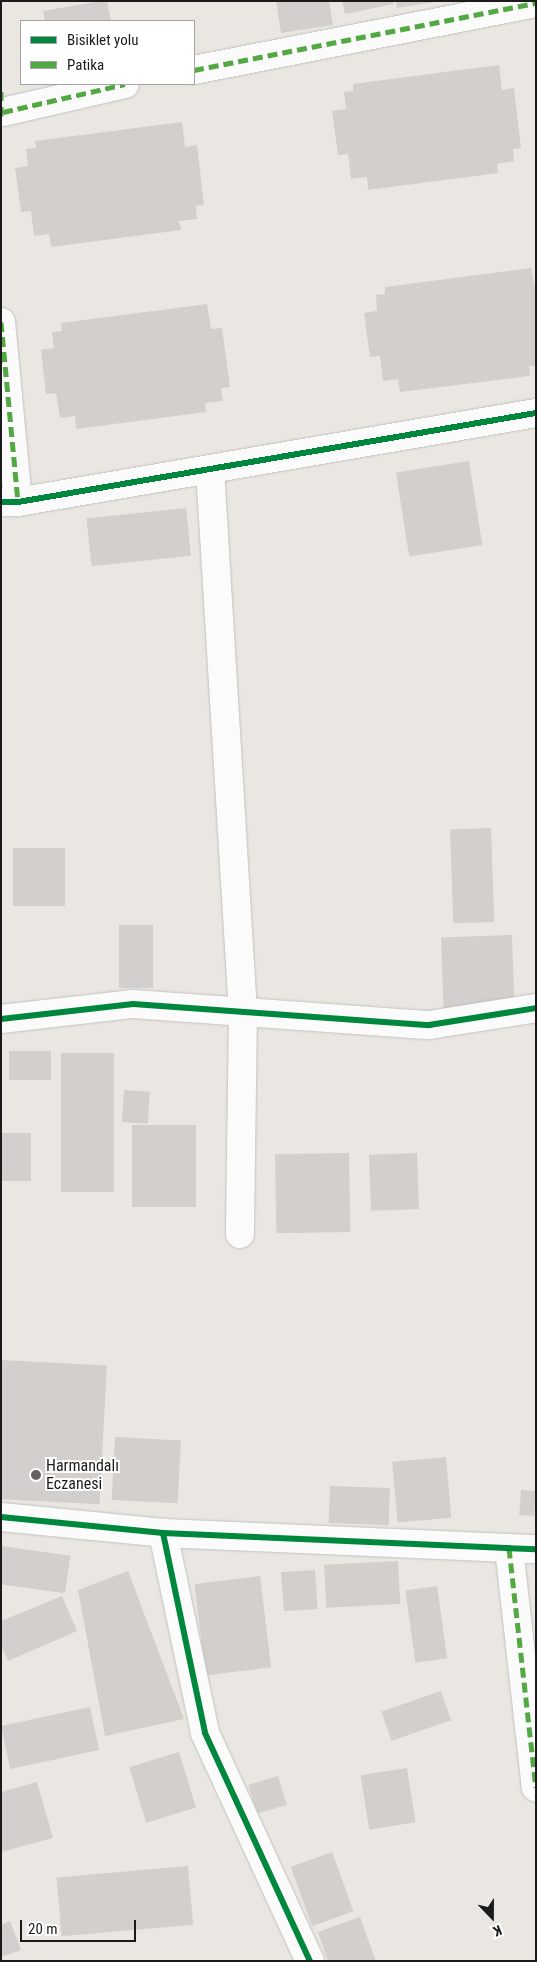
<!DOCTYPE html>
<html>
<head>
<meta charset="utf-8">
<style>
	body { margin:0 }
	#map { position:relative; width:537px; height:1962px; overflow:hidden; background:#eae7e3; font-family:"Roboto Condensed",sans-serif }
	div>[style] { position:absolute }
	.building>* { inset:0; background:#d2cfcc; transform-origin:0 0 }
	.roads { filter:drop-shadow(0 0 1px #c2c1bf) drop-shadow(0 0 1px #c2c1bf) }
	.minor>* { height:28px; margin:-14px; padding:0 14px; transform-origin:14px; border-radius:14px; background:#fcfbfb }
	.quiet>* { height:5px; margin-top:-2.5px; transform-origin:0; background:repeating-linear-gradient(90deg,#52a943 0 10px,transparent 0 15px) }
	.cycleway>* { height:6px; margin:-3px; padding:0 3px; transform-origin:3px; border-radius:3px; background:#00873e }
	.dots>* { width:14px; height:14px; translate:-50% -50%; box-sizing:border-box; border:2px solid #fff; border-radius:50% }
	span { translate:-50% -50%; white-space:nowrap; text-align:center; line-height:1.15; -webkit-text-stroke:4px #fff; paint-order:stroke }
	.poi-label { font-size:16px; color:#1b1b1b }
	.left { translate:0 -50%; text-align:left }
	.frame { position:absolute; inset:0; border:2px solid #1b1b1b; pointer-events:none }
	.legend { position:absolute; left:20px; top:20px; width:175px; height:65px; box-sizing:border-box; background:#fff; border:1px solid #a4a4a4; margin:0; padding:6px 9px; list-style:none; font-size:15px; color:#1b1b1b }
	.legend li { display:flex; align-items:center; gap:10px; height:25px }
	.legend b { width:25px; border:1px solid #a4a4a4 }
	.north { position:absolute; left:467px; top:1892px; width:50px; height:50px; -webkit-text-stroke:4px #fff; paint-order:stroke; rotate:158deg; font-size:14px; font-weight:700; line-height:20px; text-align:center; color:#1b1b1b }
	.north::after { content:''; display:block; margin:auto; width:18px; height:22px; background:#1b1b1b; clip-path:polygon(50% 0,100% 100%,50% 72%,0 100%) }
	.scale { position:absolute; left:20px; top:1920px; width:116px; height:22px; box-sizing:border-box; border:2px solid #1b1b1b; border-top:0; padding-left:6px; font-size:15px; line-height:18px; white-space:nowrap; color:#1b1b1b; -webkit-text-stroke:4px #fff; paint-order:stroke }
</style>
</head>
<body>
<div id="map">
	<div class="building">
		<i style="clip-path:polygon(101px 1px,107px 1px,111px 21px,45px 21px,43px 11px)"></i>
		<i style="clip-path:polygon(276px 1px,329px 1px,333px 25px,281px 33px)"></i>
		<i style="clip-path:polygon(342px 1px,393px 1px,394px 4px,345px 14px)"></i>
		<i style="clip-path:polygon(396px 1px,435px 1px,435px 2px,397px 8px)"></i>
		<i style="clip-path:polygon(499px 65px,502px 90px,514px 88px,521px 148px,513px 149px,514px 161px,497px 164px,498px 173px,368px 190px,367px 177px,351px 179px,348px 154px,338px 155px,332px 111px,346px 109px,344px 92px,353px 91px,353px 84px)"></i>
		<i style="clip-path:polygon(182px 122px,185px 147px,197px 145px,204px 205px,196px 206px,197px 219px,179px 221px,181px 230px,51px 247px,49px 234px,34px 236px,31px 211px,21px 212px,15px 168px,28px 166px,26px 149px,36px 148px,35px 141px)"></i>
		<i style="clip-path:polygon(531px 268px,536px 292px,536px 366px,529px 366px,530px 376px,400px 392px,398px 379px,383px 381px,380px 356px,370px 357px,364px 313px,377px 311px,376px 295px,385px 294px,385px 287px)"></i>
		<i style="clip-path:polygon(207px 304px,211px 329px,222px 328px,230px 387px,221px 388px,223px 401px,205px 403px,206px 412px,76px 429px,75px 416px,60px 418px,56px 393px,46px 394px,41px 350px,54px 348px,52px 332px,62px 331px,61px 323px)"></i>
		<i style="left:469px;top:461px;width:85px;height:74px;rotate:81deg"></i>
		<i style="left:186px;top:508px;width:48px;height:100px;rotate:84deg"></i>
		<i style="left:491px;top:828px;width:94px;height:41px;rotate:88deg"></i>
		<i style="left:13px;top:848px;width:52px;height:58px"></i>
		<i style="left:119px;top:925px;width:34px;height:63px"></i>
		<i style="left:512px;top:935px;width:74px;height:71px;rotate:88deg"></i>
		<i style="left:9px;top:1051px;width:42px;height:29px"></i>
		<i style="left:114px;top:1053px;width:139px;height:53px;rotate:90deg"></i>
		<i style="left:124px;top:1090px;width:26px;height:32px;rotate:4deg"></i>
		<i style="left:132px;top:1125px;width:64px;height:82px"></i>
		<i style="left:31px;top:1133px;width:48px;height:30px;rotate:90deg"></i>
		<i style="left:349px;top:1153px;width:79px;height:74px;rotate:89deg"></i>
		<i style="left:417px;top:1153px;width:56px;height:48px;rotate:88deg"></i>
		<i style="left:1px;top:1360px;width:106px;height:139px;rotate:3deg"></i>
		<i style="left:115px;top:1437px;width:66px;height:63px;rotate:3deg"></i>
		<i style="left:446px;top:1457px;width:61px;height:54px;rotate:85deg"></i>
		<i style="left:330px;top:1486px;width:60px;height:37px;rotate:2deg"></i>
		<i style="left:521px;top:1490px;width:15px;height:25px;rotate:4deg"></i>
		<i style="left:1px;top:1546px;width:70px;height:38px;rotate:8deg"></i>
		<i style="left:398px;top:1561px;width:43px;height:74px;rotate:87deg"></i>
		<i style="left:315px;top:1570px;width:39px;height:34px;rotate:86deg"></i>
		<i style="clip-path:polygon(128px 1571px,184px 1719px,105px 1736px,78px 1590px)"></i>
		<i style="left:260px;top:1576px;width:92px;height:66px;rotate:83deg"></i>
		<i style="left:437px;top:1586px;width:73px;height:32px;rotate:82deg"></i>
		<i style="clip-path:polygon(62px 1596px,77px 1631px,8px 1661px,1px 1645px,1px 1621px)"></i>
		<i style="left:441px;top:1691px;width:31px;height:63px;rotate:71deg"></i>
		<i style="left:90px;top:1707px;width:44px;height:91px;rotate:78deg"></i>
		<i style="left:179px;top:1752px;width:58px;height:52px;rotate:73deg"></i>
		<i style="left:407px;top:1768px;width:55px;height:47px;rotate:81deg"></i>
		<i style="left:278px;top:1776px;width:30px;height:31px;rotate:73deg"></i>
		<i style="clip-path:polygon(37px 1782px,53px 1838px,1px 1852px,1px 1792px)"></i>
		<i style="left:332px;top:1852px;width:63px;height:44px;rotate:70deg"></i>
		<i style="left:188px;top:1866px;width:59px;height:132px;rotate:85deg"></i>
		<i style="clip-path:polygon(360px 1917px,376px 1961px,328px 1961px,318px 1932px)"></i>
		<i style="clip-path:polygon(10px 1921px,21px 1950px,1px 1957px,1px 1925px)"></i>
	</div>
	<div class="roads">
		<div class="minor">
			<i style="left:194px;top:70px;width:349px;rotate:-11.1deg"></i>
			<i style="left:3px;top:112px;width:125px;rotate:-12.9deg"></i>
			<i style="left:1px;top:322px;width:181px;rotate:84.6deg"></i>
			<i style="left:210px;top:469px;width:545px;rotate:86.53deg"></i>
			<i style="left:243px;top:1013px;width:221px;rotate:90.8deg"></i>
			<i style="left:1px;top:502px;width:17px"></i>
			<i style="left:18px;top:502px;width:526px;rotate:-9.75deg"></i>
			<i style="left:1px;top:1019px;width:133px;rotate:-6.5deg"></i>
			<i style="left:133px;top:1004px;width:297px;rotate:4.1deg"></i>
			<i style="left:429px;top:1025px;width:108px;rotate:-9deg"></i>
			<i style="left:1px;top:1517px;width:163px;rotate:5.6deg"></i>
			<i style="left:163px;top:1533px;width:373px;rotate:2.5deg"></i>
			<i style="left:163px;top:1533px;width:204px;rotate:78.1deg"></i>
			<i style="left:205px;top:1733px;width:251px;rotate:65.3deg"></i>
			<i style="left:509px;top:1548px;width:241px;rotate:83.6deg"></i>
		</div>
	</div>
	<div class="quiet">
		<i style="left:194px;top:70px;width:349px;rotate:-11.1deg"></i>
		<i style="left:1px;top:91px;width:25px;rotate:90deg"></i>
		<i style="left:3px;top:112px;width:125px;rotate:-12.9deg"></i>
		<i style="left:1px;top:322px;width:181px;rotate:84.6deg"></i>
		<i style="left:509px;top:1548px;width:241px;rotate:83.6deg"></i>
	</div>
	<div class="cycleway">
		<i style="left:1px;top:502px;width:17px"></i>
		<i style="left:18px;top:502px;width:526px;rotate:-9.75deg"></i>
		<i style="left:1px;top:1019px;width:133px;rotate:-6.5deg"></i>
		<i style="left:133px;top:1004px;width:297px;rotate:4.1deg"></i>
		<i style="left:429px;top:1025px;width:108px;rotate:-9deg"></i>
		<i style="left:1px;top:1517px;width:163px;rotate:5.6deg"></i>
		<i style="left:163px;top:1533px;width:373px;rotate:2.5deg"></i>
		<i style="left:163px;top:1533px;width:204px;rotate:78.1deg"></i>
		<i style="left:205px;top:1733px;width:251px;rotate:65.3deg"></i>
	</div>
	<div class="dots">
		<i style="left:36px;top:1475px;background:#636261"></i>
	</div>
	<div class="poi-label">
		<span class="left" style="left:46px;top:1475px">Harmandalı<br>Eczanesi</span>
	</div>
	<div class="frame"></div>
	<ul class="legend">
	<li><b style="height:6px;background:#00873e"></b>Bisiklet yolu</li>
	<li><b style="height:6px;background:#52a943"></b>Patika</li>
	</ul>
	<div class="north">K</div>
	<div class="scale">20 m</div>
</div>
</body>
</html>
